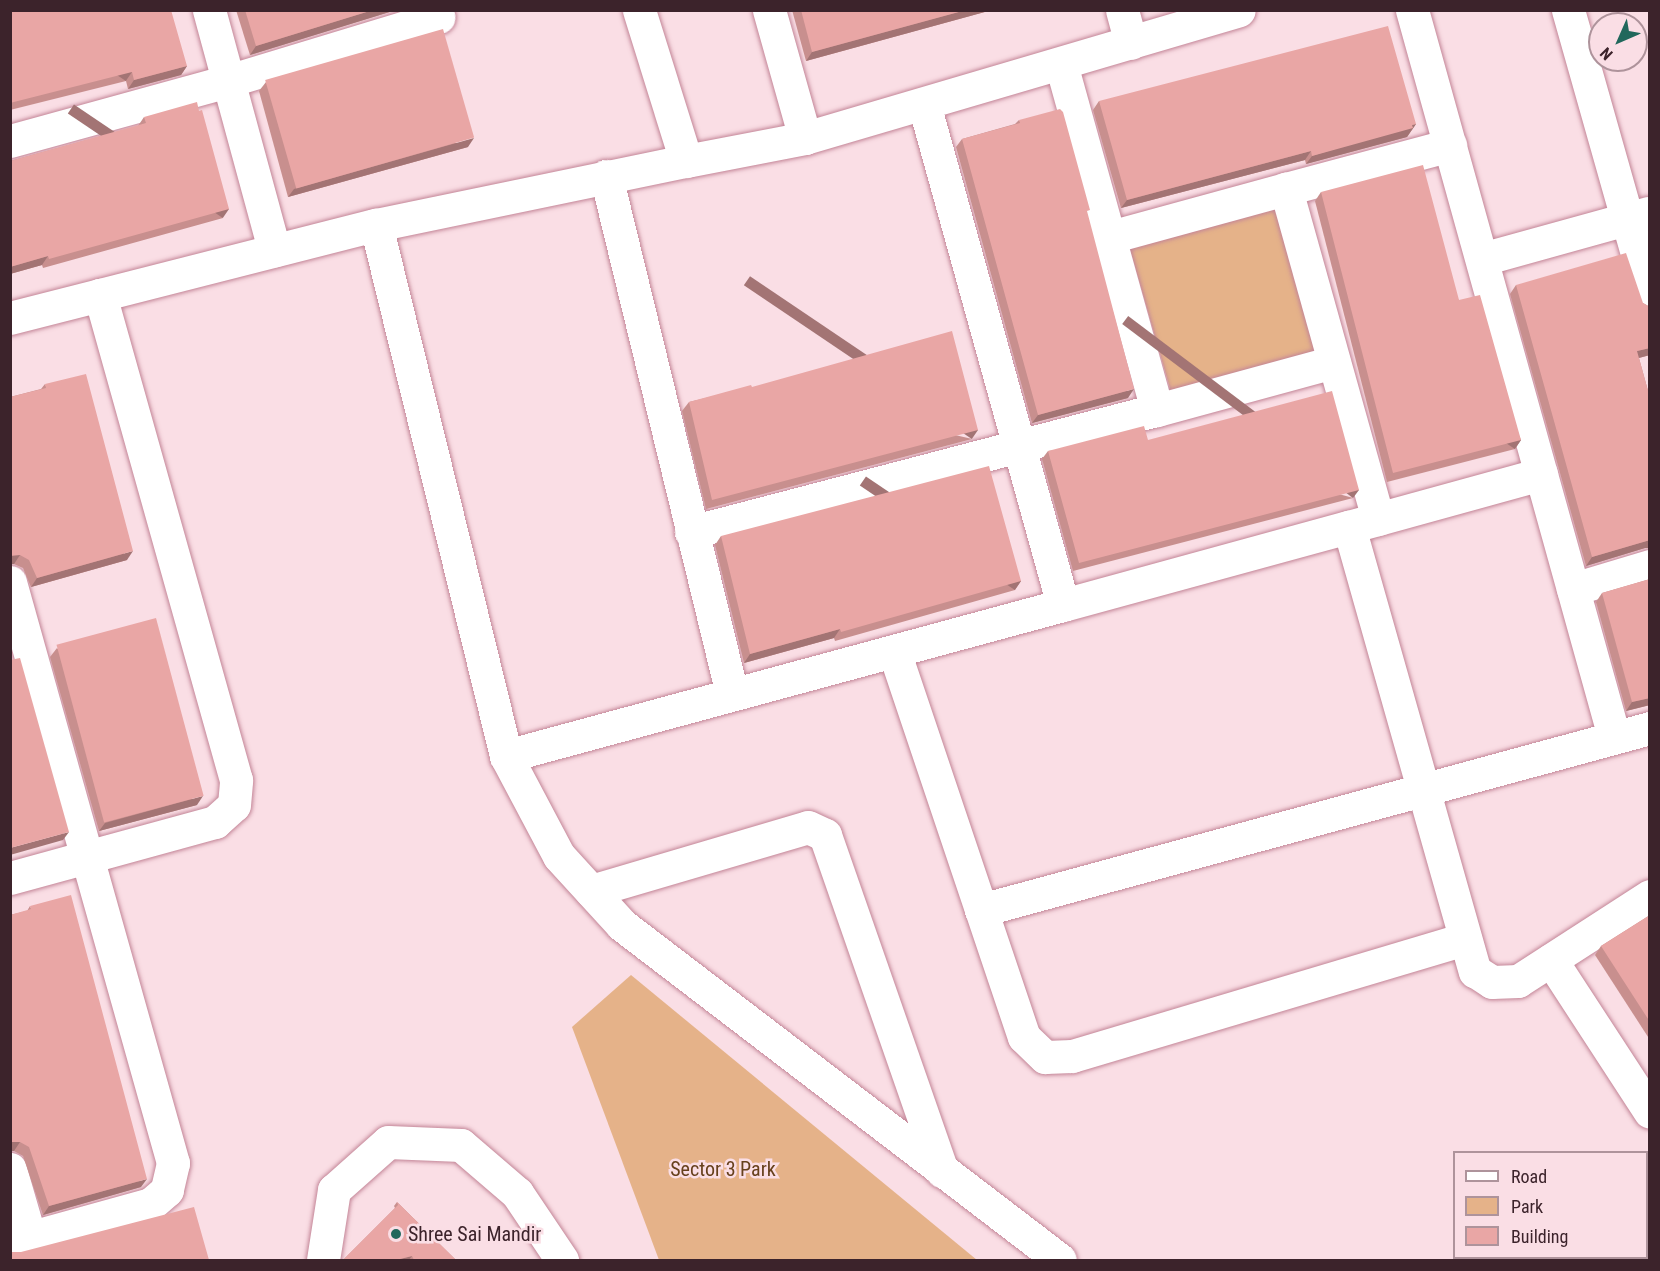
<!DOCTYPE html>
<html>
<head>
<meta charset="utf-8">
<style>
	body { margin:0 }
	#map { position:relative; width:1660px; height:1271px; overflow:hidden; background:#fadee5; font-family:"Roboto Condensed",sans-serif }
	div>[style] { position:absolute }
	.green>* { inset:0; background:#e5b289; transform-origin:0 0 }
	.roads { filter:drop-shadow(0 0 2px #c38597) drop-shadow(0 0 2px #c38597) }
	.minor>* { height:33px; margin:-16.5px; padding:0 16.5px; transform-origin:16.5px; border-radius:16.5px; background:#fff }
	.wall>* { inset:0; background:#c88f8e }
	.shaded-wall>* { inset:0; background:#a37474; transform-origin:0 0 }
	.building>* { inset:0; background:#e9a6a5; transform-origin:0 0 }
	.dots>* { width:16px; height:16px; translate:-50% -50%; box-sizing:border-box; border:3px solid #fadee5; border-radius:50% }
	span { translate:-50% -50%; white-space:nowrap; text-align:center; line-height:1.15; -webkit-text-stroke:5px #fadee5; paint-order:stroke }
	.park-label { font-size:20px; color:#67401c }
	.poi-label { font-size:20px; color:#3c232b }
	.left { translate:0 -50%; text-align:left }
	.frame { position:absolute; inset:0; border:12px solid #3c232b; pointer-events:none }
	.legend { position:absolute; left:1453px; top:1151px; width:195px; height:108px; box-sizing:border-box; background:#fadee5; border:2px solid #ae939b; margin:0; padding:8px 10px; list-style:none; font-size:18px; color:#3c232b }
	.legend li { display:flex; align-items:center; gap:12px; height:30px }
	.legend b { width:30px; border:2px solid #ae939b }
	.north { position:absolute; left:1588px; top:12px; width:60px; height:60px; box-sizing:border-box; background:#fadee5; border:2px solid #ae939b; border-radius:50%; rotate:225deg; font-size:16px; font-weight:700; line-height:24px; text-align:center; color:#3c232b }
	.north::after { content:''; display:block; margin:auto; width:21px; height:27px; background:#21685c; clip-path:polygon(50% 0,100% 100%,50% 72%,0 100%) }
</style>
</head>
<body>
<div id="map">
	<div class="green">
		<i style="left:1275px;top:207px;width:150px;height:151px;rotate:74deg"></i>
		<i style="clip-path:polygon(631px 975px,977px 1260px,659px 1260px,572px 1027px)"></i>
	</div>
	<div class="roads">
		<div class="minor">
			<i style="left:209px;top:10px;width:249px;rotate:74.8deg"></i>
			<i style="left:769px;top:10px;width:133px;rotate:74.3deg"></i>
			<i style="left:1122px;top:10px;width:34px;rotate:75deg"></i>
			<i style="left:1412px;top:10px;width:755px;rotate:74.47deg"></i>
			<i style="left:1568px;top:10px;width:300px;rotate:74.2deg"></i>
			<i style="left:10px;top:141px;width:226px;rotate:-15.4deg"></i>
			<i style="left:228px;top:81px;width:220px;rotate:-16.9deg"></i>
			<i style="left:686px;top:161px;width:121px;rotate:-10.9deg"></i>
			<i style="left:805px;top:138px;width:452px;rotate:-16.4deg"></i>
			<i style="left:606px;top:176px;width:533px;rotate:76.33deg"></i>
			<i style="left:376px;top:225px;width:547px;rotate:76.24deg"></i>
			<i style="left:506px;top:756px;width:113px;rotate:62.1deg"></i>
			<i style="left:559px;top:856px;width:93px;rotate:47.6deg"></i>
			<i style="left:622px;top:925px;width:551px;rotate:37.41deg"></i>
			<i style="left:1110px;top:237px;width:182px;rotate:-15.3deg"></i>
			<i style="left:1482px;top:259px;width:172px;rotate:-15.5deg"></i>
			<i style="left:10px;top:318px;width:378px;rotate:-14.3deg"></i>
			<i style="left:376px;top:225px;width:317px;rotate:-11.7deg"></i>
			<i style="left:686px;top:161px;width:158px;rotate:-107.3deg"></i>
			<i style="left:1157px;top:410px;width:183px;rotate:-15.2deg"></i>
			<i style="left:1541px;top:474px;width:199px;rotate:164.6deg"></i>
			<i style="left:1349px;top:527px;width:462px;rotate:74.2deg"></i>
			<i style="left:1475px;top:971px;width:20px;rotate:33deg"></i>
			<i style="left:1492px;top:982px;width:26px;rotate:-2deg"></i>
			<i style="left:1518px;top:981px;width:157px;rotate:-32.8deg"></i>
			<i style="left:1378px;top:519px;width:343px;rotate:-105.6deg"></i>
			<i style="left:1286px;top:189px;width:170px;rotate:-15deg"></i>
			<i style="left:691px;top:532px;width:482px;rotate:-14.7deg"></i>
			<i style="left:1157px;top:410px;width:359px;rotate:-105.5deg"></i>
			<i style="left:10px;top:582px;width:286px;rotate:74.4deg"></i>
			<i style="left:87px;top:857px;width:133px;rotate:-15.3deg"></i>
			<i style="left:215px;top:822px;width:25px;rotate:-42deg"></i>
			<i style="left:234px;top:805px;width:25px;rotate:-85deg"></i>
			<i style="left:236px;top:780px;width:504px;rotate:-105.66deg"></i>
			<i style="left:1573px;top:589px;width:80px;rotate:-16.6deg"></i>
			<i style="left:1063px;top:605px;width:296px;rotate:-15.3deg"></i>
			<i style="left:894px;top:651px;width:407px;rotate:71.4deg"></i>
			<i style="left:1024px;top:1037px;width:29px;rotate:44deg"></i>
			<i style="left:1045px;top:1057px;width:27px;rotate:-2deg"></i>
			<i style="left:1072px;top:1056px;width:410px;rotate:-16.6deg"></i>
			<i style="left:506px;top:756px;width:577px;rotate:-15.17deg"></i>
			<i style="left:1063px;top:605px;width:520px;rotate:-105.51deg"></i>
			<i style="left:10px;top:878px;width:80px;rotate:-15.3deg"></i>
			<i style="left:87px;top:857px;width:318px;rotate:74.3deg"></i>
			<i style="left:173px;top:1163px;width:28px;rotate:103deg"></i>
			<i style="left:167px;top:1190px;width:21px;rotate:139deg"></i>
			<i style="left:151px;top:1204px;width:146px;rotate:164.5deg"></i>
			<i style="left:591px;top:891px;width:226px;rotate:-16.4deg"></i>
			<i style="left:808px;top:827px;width:19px;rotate:25deg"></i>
			<i style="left:825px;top:835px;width:356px;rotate:70.8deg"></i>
			<i style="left:981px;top:910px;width:693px;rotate:-15.22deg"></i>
			<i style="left:1551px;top:960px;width:181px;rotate:56.9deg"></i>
			<i style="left:10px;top:1169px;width:72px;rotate:73.8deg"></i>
			<i style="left:323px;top:1260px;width:71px;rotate:-81.1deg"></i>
			<i style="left:334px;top:1190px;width:72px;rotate:-41.6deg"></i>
			<i style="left:388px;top:1142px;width:73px;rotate:2.4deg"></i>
			<i style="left:461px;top:1145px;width:74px;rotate:40.6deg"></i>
			<i style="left:517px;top:1193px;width:81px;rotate:56.1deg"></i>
		</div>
	</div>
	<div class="wall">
		<i style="clip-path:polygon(10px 10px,187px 66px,181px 75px,128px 89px,126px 81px,10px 110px)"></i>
		<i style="clip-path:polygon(236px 10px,396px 10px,250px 55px)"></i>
		<i style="clip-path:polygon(792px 10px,992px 10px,806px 61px)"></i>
		<i style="clip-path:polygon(266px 82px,468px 147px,288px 197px,259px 91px)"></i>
		<i style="clip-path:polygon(1099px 101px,1416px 124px,1407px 137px,1306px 164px,1305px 160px,1121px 208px,1093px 110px)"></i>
		<i style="clip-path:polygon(144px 117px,223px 218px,43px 268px,42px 265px,10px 274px,10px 161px,138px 126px)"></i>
		<i style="clip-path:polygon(1019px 120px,1087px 214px,1128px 398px,1032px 423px,956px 147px,962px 139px,1015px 124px)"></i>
		<i style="clip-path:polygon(1321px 192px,1459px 300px,1521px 440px,1515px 449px,1387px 482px,1315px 201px)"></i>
		<i style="clip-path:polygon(1516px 285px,1643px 303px,1650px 307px,1650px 355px,1639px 358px,1650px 398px,1650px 548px,1645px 548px,1586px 566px,1510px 294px)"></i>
		<i style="clip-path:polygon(45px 384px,127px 560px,31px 587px,23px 568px,14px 564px,10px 564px,10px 397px,41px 389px)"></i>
		<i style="clip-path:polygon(752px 387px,972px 439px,706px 509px,682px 411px,689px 402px)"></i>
		<i style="clip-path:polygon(1148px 440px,1353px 498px,1073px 571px,1042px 459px,1048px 451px)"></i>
		<i style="clip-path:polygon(721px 536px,1021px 581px,1015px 590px,835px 641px,834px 638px,744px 663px,715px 545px)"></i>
		<i style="clip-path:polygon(1650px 579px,1650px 705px,1626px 711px,1596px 602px,1602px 593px)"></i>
		<i style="clip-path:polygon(57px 648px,197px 805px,99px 831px,50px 657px)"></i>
		<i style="clip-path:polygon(30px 906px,141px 1187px,43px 1215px,23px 1156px,14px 1151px,10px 1151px,10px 915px,27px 911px)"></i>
		<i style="clip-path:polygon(1650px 915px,1650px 1040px,1595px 955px,1601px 946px)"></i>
		<i style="clip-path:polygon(397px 1202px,456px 1260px,343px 1260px,395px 1208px,394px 1206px)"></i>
	</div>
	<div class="shaded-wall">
		<i style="clip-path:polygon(373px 10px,396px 10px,250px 55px,256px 46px)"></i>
		<i style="clip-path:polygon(966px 10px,992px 10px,806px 61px,812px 52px)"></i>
		<i style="clip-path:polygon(187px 66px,181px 75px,128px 89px,134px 80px)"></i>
		<i style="left:132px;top:72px;width:11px;height:126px;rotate:124deg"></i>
		<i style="clip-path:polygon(1416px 124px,1407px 137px,1306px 164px,1312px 156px)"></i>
		<i style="clip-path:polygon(474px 138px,468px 147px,288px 197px,294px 189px)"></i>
		<i style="clip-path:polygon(1311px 151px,1305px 160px,1121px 208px,1127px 200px)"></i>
		<i style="left:229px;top:209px;width:11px;height:187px;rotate:124deg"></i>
		<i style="clip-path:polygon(48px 256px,42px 265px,10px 274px,10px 267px)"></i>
		<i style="clip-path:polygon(1650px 348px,1650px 355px,1631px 360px,1637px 351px)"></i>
		<i style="clip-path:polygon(1134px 389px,1128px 398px,1032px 423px,1038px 415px)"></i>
		<i style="left:978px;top:430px;width:11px;height:275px;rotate:124deg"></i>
		<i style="left:1521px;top:440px;width:11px;height:132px;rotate:124deg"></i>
		<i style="left:1359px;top:490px;width:10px;height:289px;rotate:127deg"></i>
		<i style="clip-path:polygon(1650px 540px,1650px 548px,1645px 548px,1586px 566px,1592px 557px)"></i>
		<i style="clip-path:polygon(133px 551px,127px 560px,31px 587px,37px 578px)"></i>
		<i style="clip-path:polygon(12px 555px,20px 555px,14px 564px,10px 564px,10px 556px)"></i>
		<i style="left:1021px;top:581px;width:11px;height:187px;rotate:124deg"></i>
		<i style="clip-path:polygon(840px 629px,834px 638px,744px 663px,750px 654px)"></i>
		<i style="clip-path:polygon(1650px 698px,1650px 705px,1626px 711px,1632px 702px)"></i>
		<i style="clip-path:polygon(203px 796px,197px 805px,99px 831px,105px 823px)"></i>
		<i style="clip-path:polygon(69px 832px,63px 840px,10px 855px,10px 848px)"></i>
		<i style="clip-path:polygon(10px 1142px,20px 1142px,14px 1151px,10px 1151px)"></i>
		<i style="clip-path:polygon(147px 1179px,141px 1187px,43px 1215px,49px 1206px)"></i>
		<i style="clip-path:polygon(412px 1256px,409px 1260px,396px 1260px)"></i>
	</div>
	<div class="building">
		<i style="clip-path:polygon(10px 10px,171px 10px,187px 66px,134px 80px,132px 72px,10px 103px)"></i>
		<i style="clip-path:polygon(245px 10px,373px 10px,256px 46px)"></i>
		<i style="clip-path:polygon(801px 10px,966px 10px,812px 52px)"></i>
		<i style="clip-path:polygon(1388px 26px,1416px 124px,1412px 125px,1413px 128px,1312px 156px,1311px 151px,1127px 200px,1099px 101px)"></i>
		<i style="left:443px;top:29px;width:113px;height:185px;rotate:74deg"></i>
		<i style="clip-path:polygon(197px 102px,199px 111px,202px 110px,229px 209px,49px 259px,48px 256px,10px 267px,10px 161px,146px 123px,144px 117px)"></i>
		<i style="clip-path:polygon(1060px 109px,1063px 112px,1090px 210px,1087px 211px,1134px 389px,1038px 415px,962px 139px,1020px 123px,1019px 120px)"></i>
		<i style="clip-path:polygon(1423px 165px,1459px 300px,1480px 295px,1521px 440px,1393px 473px,1321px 192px)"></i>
		<i style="clip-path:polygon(1626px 253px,1643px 303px,1650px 307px,1650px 348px,1637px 351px,1650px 398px,1650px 540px,1592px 557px,1516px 285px)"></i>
		<i style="clip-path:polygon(952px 331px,978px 430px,712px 500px,689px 402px,751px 385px,752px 387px)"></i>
		<i style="clip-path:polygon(86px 374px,133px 551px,37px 578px,29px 560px,20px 555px,10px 556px,10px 397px,46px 388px,45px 384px)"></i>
		<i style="clip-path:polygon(1332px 391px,1359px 490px,1079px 563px,1048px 451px,1144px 426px,1148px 440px)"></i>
		<i style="clip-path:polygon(989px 466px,1021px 581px,841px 632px,840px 629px,750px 654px,721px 536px)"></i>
		<i style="clip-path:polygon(1650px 579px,1650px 698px,1632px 702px,1602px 593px)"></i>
		<i style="left:156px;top:618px;width:184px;height:103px;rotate:75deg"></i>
		<i style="clip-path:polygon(20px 658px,69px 832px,10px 848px,10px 660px)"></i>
		<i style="clip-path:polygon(71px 895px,147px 1179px,49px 1206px,29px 1147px,20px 1142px,10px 1142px,10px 915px,31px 909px,30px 906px)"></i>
		<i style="clip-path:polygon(1650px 915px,1650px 1022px,1601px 946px)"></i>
		<i style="clip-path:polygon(397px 1202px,456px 1260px,414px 1260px,412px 1256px,396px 1260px,344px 1260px,345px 1258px,398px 1205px)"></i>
		<i style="clip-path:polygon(194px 1207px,209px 1260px,10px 1260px,10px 1252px,21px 1252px)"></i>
	</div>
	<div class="dots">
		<i style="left:396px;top:1234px;background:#21685c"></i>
	</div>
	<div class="park-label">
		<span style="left:723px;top:1169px">Sector 3 Park</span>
	</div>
	<div class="poi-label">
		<span class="left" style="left:408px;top:1234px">Shree Sai Mandir</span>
	</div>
	<div class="frame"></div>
	<ul class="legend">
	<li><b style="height:8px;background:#fff"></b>Road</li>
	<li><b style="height:16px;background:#e5b289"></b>Park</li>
	<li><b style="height:16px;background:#e9a6a5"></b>Building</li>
	</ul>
	<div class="north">N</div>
</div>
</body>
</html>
